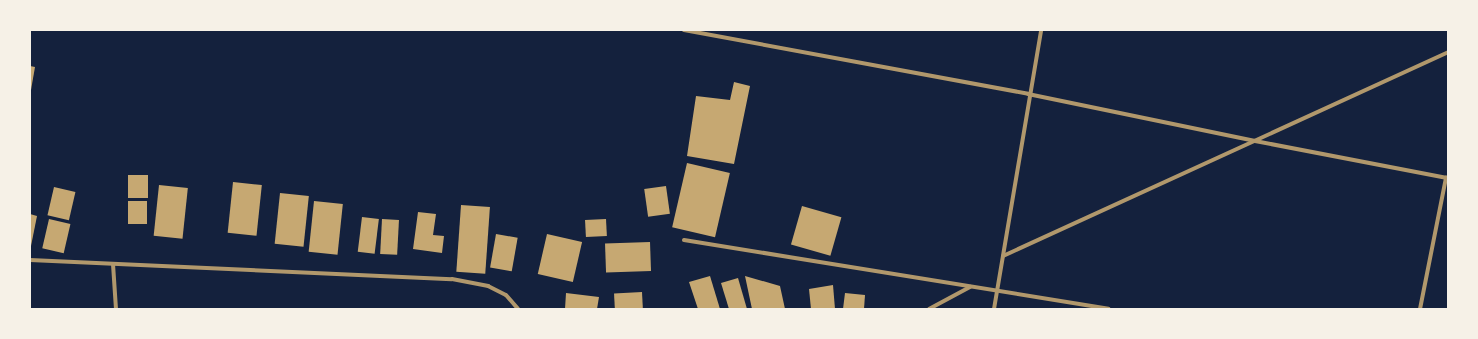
<!DOCTYPE html>
<html>
<head>
<meta charset="utf-8">
<style>
	body { margin:0 }
	#map { position:relative; width:1478px; height:339px; overflow:hidden; background:#14213d; font-family:Helvetica,sans-serif }
	div>[style] { position:absolute }
	.building>* { inset:0; background:#c6a872; transform-origin:0 0 }
	.minor>* { height:4px; margin:-2px; padding:0 2px; transform-origin:2px; border-radius:2px; background:#b1986c }
	span { translate:-50% -50%; white-space:nowrap; text-align:center; line-height:1.15; -webkit-text-stroke:3px #f6f1e7; paint-order:stroke }
	.frame { position:absolute; inset:0; border:31px solid #f6f1e7; pointer-events:none }
</style>
</head>
<body>
<div id="map">
	<div class="building">
		<i style="clip-path:polygon(30px 66px,35px 67px,31px 90px,30px 90px)"></i>
		<i style="clip-path:polygon(734px 82px,750px 86px,734px 164px,687px 156px,696px 96px,730px 100px)"></i>
		<i style="left:687px;top:163px;width:44px;height:66px;rotate:13deg"></i>
		<i style="left:128px;top:175px;width:20px;height:23px"></i>
		<i style="left:233px;top:182px;width:29px;height:51px;rotate:6deg"></i>
		<i style="left:159px;top:185px;width:29px;height:51px;rotate:6deg"></i>
		<i style="left:666px;top:186px;width:28px;height:22px;rotate:82deg"></i>
		<i style="left:54px;top:187px;width:22px;height:29px;rotate:13deg"></i>
		<i style="left:280px;top:193px;width:29px;height:51px;rotate:6deg"></i>
		<i style="left:128px;top:201px;width:19px;height:23px"></i>
		<i style="left:314px;top:201px;width:29px;height:51px;rotate:6deg"></i>
		<i style="left:461px;top:205px;width:29px;height:67px;rotate:4deg"></i>
		<i style="left:802px;top:206px;width:41px;height:40px;rotate:16deg"></i>
		<i style="clip-path:polygon(418px 212px,436px 214px,433px 235px,444px 236px,442px 253px,413px 249px)"></i>
		<i style="clip-path:polygon(30px 214px,37px 216px,31px 246px,30px 246px)"></i>
		<i style="left:362px;top:217px;width:17px;height:35px;rotate:7deg"></i>
		<i style="left:49px;top:219px;width:22px;height:30px;rotate:13deg"></i>
		<i style="left:382px;top:219px;width:17px;height:35px;rotate:3deg"></i>
		<i style="left:606px;top:219px;width:17px;height:21px;rotate:87deg"></i>
		<i style="left:496px;top:234px;width:22px;height:34px;rotate:10deg"></i>
		<i style="left:547px;top:234px;width:36px;height:41px;rotate:13deg"></i>
		<i style="left:650px;top:242px;width:29px;height:45px;rotate:88deg"></i>
		<i style="clip-path:polygon(710px 276px,720px 309px,698px 309px,689px 282px)"></i>
		<i style="clip-path:polygon(745px 276px,780px 286px,785px 309px,752px 309px)"></i>
		<i style="clip-path:polygon(738px 278px,747px 309px,729px 309px,721px 283px)"></i>
		<i style="clip-path:polygon(833px 285px,835px 309px,811px 309px,809px 289px)"></i>
		<i style="left:642px;top:292px;width:17px;height:28px;rotate:87deg"></i>
		<i style="clip-path:polygon(566px 293px,599px 297px,597px 309px,565px 309px)"></i>
		<i style="clip-path:polygon(845px 293px,865px 295px,864px 309px,843px 309px)"></i>
	</div>
	<div class="minor">
		<i style="left:684px;top:30px;width:350px;rotate:10.5deg"></i>
		<i style="left:1028px;top:94px;width:232px;rotate:11.7deg"></i>
		<i style="left:1255px;top:141px;width:197px;rotate:10.9deg"></i>
		<i style="left:684px;top:240px;width:430px;rotate:9.2deg"></i>
		<i style="left:1003px;top:256px;width:490px;rotate:-24.6deg"></i>
		<i style="left:30px;top:260px;width:422px;rotate:2.6deg"></i>
		<i style="left:452px;top:279px;width:37px;rotate:11deg"></i>
		<i style="left:488px;top:286px;width:20px;rotate:27deg"></i>
		<i style="left:506px;top:295px;width:18px;rotate:49deg"></i>
		<i style="left:113px;top:264px;width:45px;rotate:86.2deg"></i>
		<i style="left:929px;top:309px;width:47px;rotate:-28.2deg"></i>
		<i style="left:994px;top:309px;width:283px;rotate:-80.4deg"></i>
		<i style="left:1420px;top:309px;width:134px;rotate:-78.8deg"></i>
	</div>
	<div class="frame"></div>
</div>
</body>
</html>
